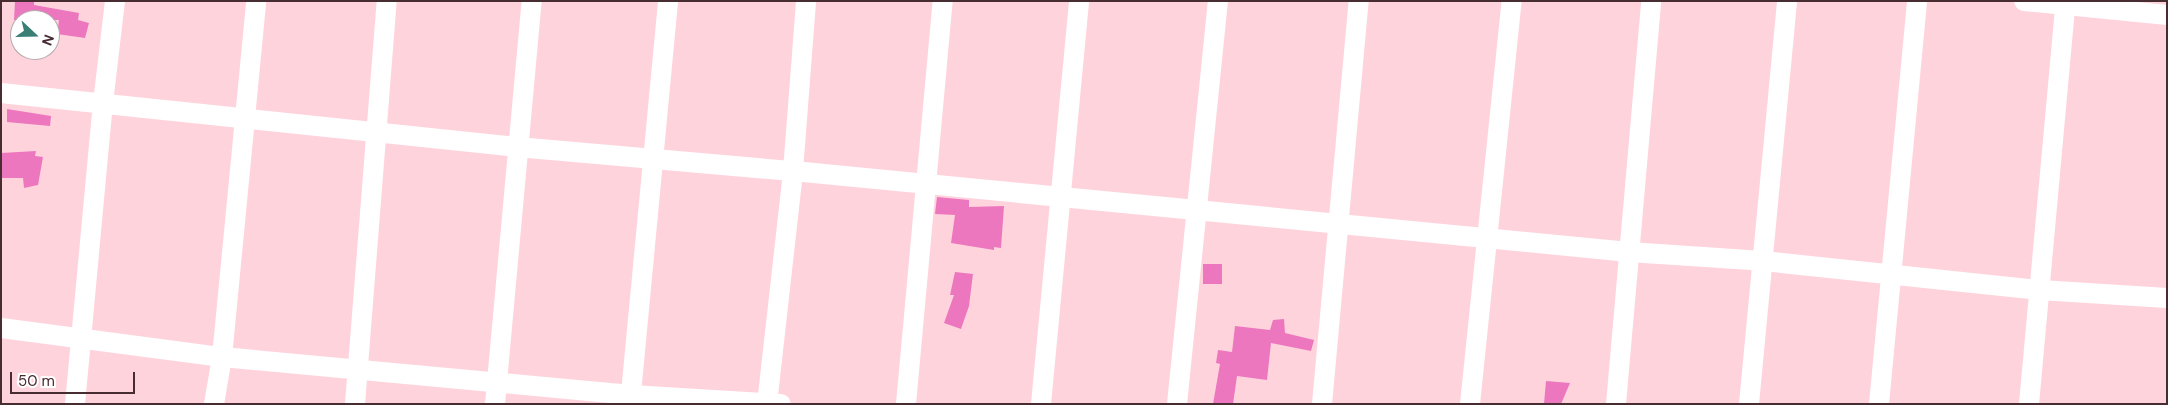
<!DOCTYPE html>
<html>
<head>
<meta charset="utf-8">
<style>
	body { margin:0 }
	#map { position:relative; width:2168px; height:405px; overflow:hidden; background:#ffd3dc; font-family:"DM Sans",sans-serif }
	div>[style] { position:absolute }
	.building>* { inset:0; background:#ec77bf; transform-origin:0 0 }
	.minor>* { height:20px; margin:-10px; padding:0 10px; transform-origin:10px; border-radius:10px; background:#fff }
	span { translate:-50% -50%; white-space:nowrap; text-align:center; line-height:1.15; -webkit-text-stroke:4.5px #fff; paint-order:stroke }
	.frame { position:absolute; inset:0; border:2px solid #472c32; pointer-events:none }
	.north { position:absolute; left:10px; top:10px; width:50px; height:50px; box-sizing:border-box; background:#fff; border:1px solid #b5abad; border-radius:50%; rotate:111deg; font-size:14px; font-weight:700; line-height:20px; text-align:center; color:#472c32 }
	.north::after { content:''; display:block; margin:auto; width:18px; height:22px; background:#397f76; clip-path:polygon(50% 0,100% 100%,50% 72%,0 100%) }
	.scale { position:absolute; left:10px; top:372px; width:125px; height:22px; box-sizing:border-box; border:2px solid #472c32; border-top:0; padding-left:6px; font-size:15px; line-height:18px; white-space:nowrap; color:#472c32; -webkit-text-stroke:4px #fff; paint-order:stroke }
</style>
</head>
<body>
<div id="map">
	<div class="building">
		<i style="clip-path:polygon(15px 1px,34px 1px,34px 5px,79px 13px,78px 20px,89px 23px,85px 38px,57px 34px,59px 20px,14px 20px)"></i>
		<i style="clip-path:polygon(7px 109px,51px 116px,50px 126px,7px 122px)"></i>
		<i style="clip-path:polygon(36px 151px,35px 156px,43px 157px,38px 185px,24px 188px,23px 178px,1px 178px,1px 153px)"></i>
		<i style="clip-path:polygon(937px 197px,969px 200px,969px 207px,1004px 206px,1001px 248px,994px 247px,994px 250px,951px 243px,955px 215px,935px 214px)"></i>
		<i style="left:1203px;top:264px;width:19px;height:20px"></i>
		<i style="clip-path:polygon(955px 272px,973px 274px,969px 306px,961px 329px,944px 323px,954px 295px,950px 295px)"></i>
		<i style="clip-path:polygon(1284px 319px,1285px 333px,1314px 340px,1311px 351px,1271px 343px,1267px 380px,1237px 376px,1233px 404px,1213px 404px,1220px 364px,1216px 363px,1218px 350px,1232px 352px,1235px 326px,1270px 330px,1273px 320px)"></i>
		<i style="clip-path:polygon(1546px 381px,1570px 383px,1561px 404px,1544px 404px)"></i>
	</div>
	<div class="minor">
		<i style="left:2024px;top:1px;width:144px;rotate:5.6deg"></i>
		<i style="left:1px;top:93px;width:519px;rotate:5.97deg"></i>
		<i style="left:517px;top:147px;width:277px;rotate:5deg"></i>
		<i style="left:793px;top:171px;width:840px;rotate:5.53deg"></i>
		<i style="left:1629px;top:252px;width:134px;rotate:3.8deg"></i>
		<i style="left:1763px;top:261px;width:279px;rotate:6deg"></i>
		<i style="left:2040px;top:290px;width:127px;rotate:3.6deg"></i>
		<i style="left:1px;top:328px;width:223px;rotate:7.5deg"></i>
		<i style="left:222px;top:357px;width:411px;rotate:5.3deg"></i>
		<i style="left:631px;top:395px;width:150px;rotate:3.4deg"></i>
		<i style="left:75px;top:404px;width:302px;rotate:-84.7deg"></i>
		<i style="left:103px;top:103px;width:103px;rotate:-83.3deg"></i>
		<i style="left:214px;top:404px;width:48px;rotate:-80.3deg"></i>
		<i style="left:222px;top:357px;width:358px;rotate:-84.5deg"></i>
		<i style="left:355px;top:404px;width:404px;rotate:-85.5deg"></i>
		<i style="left:495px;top:404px;width:405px;rotate:-84.8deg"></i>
		<i style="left:630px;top:404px;width:405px;rotate:-84.6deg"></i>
		<i style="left:767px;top:404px;width:234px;rotate:-83.6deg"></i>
		<i style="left:793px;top:171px;width:170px;rotate:-85.6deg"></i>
		<i style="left:906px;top:404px;width:405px;rotate:-84.8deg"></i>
		<i style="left:1041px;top:404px;width:405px;rotate:-84.6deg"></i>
		<i style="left:1177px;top:404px;width:405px;rotate:-84.2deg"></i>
		<i style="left:1322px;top:404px;width:405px;rotate:-84.8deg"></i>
		<i style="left:1470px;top:404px;width:405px;rotate:-84.1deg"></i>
		<i style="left:1616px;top:404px;width:405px;rotate:-85deg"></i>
		<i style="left:1749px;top:404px;width:405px;rotate:-84.6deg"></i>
		<i style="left:1879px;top:404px;width:405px;rotate:-84.6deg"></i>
		<i style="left:2029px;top:404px;width:405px;rotate:-84.8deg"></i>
	</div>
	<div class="frame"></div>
	<div class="north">N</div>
	<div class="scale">50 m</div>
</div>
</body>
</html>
